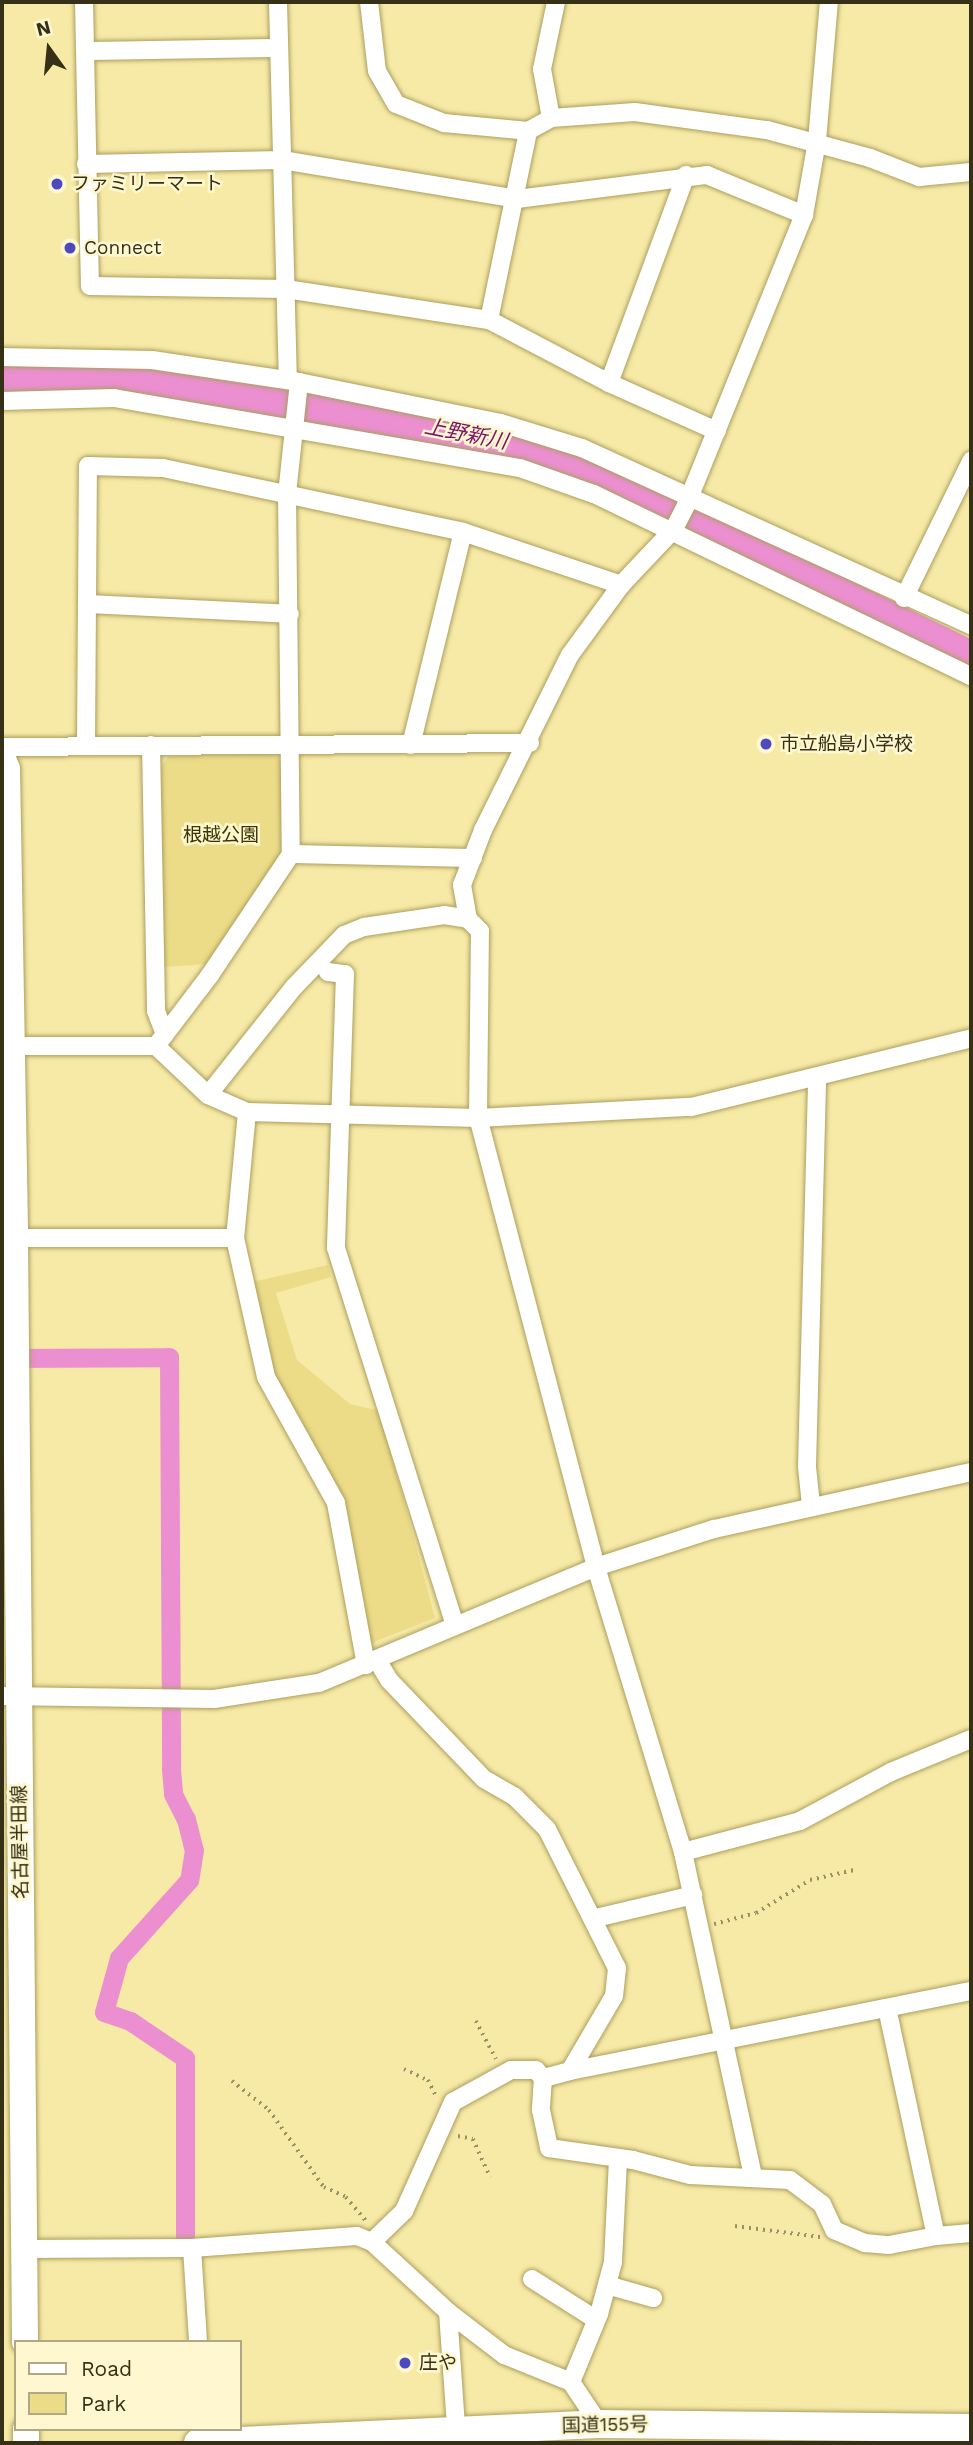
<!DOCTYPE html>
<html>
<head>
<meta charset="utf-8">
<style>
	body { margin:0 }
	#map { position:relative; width:973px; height:2445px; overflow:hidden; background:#f7eaa7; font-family:"Work Sans","Noto Sans JP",sans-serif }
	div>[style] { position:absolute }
	.green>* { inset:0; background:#ecdc88 }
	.canal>* { height:19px; margin:-9.5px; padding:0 9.5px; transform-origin:9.5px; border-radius:9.5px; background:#eb8fd0 }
	.river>* { height:33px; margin:-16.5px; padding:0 16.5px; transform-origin:16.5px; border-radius:16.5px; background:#eb8fd0 }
	.path>* { height:3.5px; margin-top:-1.75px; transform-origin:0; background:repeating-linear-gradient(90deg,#9a9061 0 2px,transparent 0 7px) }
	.roads { filter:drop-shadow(0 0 2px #ac9f5e) drop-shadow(0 0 2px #ac9f5e) }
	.minor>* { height:18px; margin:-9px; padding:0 9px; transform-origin:9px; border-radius:9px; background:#fff }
	.primary>* { height:26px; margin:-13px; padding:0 13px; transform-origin:13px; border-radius:13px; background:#fff }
	.trunk>* { height:28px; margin:-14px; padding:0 14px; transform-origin:14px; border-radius:14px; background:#fff }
	.dots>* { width:19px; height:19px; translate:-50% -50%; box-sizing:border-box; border:4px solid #fef7cf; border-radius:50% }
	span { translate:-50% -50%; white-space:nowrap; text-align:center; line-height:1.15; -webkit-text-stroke:5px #fef7cf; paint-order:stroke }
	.poi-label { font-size:19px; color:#363116 }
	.left { translate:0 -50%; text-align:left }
	.park-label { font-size:19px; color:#3d3401 }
	.street-label { font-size:19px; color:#363116 }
	.water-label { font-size:21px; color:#7d0e67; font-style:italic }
	.frame { position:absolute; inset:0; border:4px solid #363116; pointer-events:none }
	.legend { position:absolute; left:14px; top:2340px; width:228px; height:91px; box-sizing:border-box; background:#fef7cf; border:2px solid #aea885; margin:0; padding:9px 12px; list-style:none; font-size:21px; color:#363116 }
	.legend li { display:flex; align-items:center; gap:14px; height:35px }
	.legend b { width:35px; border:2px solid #aea885 }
	.north { position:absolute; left:14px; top:14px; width:70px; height:70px; -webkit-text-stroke:5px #fef7cf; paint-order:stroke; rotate:345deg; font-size:19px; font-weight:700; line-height:28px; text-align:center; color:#363116 }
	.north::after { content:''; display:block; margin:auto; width:24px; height:32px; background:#363116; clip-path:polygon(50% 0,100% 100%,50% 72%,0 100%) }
</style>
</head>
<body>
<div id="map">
	<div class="green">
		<i style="clip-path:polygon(274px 754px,281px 761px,282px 854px,206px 964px,163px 967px,159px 769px,169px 756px)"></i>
		<i style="clip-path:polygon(328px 1265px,331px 1277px,276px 1293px,297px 1360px,350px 1404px,380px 1411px,435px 1618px,366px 1645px,341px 1501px,271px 1371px,252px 1282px)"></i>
	</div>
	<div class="canal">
		<i style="left:2px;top:1358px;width:167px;rotate:-0.3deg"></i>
		<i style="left:169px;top:1357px;width:412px;rotate:89.7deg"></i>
		<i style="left:171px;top:1769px;width:25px;rotate:85deg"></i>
		<i style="left:173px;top:1794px;width:28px;rotate:63deg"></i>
		<i style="left:186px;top:1819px;width:32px;rotate:76deg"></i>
		<i style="left:194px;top:1850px;width:30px;rotate:99deg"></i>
		<i style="left:189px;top:1880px;width:105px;rotate:131.9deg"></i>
		<i style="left:119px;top:1958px;width:56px;rotate:105.5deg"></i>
		<i style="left:104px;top:2012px;width:28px;rotate:19deg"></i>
		<i style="left:130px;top:2021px;width:66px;rotate:33.9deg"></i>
		<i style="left:185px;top:2058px;width:180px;rotate:90deg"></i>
	</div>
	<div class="river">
		<i style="left:2px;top:380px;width:89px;rotate:-1.9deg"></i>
		<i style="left:91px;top:377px;width:101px;rotate:5.1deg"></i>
		<i style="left:192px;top:386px;width:320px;rotate:9.7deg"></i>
		<i style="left:507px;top:440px;width:213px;rotate:23.8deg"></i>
		<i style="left:702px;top:526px;width:299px;rotate:26deg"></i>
	</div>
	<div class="path">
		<i style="left:714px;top:1924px;width:43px;rotate:-14.7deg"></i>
		<i style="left:756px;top:1913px;width:63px;rotate:-31.4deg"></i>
		<i style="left:810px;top:1880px;width:45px;rotate:-12.8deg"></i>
		<i style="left:476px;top:2021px;width:43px;rotate:62.2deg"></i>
		<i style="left:404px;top:2069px;width:26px;rotate:25deg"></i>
		<i style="left:428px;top:2080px;width:20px;rotate:63deg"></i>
		<i style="left:232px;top:2081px;width:47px;rotate:38.1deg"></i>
		<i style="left:269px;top:2110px;width:95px;rotate:54.5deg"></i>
		<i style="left:324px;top:2187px;width:24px;rotate:24deg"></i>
		<i style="left:346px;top:2197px;width:31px;rotate:50deg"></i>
		<i style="left:458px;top:2136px;width:15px;rotate:11deg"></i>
		<i style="left:473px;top:2139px;width:42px;rotate:65.9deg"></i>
		<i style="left:735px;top:2226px;width:86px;rotate:7.4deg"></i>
	</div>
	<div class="roads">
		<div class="minor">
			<i style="left:84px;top:2px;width:284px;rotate:88.8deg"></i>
			<i style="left:90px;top:286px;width:196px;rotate:0.9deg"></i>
			<i style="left:286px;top:289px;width:205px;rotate:8.7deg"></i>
			<i style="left:489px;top:320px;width:136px;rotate:27.7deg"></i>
			<i style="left:609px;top:383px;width:118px;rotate:24deg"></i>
			<i style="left:278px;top:2px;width:378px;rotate:88.5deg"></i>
			<i style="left:369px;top:2px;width:69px;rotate:83.4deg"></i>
			<i style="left:377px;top:71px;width:38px;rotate:60deg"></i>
			<i style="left:396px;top:104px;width:52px;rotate:21.6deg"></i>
			<i style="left:444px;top:123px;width:84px;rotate:5.4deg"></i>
			<i style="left:85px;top:51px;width:194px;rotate:-0.9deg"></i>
			<i style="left:551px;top:118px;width:84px;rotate:-4.1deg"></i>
			<i style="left:635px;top:112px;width:133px;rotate:7.8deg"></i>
			<i style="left:767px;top:130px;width:107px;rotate:15.2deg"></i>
			<i style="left:870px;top:158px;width:53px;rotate:21.2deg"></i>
			<i style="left:919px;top:177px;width:52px;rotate:-5.5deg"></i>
			<i style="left:86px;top:164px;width:196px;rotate:-1.2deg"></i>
			<i style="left:282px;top:160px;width:238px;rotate:9.4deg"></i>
			<i style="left:517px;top:199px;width:192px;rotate:-7.2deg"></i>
			<i style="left:707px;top:175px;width:105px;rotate:22.4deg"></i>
			<i style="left:489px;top:320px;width:193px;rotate:-78.3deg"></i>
			<i style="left:528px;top:131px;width:26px;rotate:-29deg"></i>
			<i style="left:551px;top:118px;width:50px;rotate:-100.4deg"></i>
			<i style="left:542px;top:69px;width:68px;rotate:-78.2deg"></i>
			<i style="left:2px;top:357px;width:150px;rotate:1.1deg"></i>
			<i style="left:152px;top:360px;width:149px;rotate:8.5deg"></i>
			<i style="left:299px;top:382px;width:113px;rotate:96.1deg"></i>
			<i style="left:287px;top:494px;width:360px;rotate:89.4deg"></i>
			<i style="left:299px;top:382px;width:206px;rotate:11.5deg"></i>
			<i style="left:501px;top:423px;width:85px;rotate:17.2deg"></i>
			<i style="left:582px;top:448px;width:427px;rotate:24.5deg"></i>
			<i style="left:609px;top:383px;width:222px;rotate:-69.7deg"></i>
			<i style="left:2px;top:401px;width:112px;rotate:-1.5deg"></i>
			<i style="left:114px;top:398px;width:412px;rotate:9.8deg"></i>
			<i style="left:520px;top:468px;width:78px;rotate:19.4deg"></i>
			<i style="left:594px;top:494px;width:419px;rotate:25.8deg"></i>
			<i style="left:904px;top:598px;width:153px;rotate:-63.9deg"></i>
			<i style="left:87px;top:604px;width:203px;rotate:2.8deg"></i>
			<i style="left:86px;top:745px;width:279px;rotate:-89.6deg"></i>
			<i style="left:88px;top:466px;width:75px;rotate:1.5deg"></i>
			<i style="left:163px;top:468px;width:307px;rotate:12deg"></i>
			<i style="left:463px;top:532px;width:167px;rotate:18.5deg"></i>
			<i style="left:151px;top:745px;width:266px;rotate:88.9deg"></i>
			<i style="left:156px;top:1011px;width:25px;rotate:69deg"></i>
			<i style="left:411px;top:745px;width:219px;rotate:-76.3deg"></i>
			<i style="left:2px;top:747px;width:528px;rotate:-0.43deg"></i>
			<i style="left:328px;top:972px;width:17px;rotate:7deg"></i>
			<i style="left:345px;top:974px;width:274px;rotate:91.9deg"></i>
			<i style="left:336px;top:1248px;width:396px;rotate:72.5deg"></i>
			<i style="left:2px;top:1046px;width:154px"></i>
			<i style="left:156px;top:1046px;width:71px;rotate:43.3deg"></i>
			<i style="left:208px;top:1095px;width:43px;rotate:23.6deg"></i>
			<i style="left:247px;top:1112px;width:127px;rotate:95.4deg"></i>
			<i style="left:235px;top:1238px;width:142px;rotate:77.4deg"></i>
			<i style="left:266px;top:1377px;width:144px;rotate:60.9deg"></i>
			<i style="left:336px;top:1503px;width:165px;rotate:79.5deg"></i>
			<i style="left:156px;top:1046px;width:89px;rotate:-52.7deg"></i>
			<i style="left:210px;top:975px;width:146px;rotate:-56.2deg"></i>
			<i style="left:291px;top:854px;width:182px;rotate:1.3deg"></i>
			<i style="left:208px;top:1095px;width:138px;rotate:-51.5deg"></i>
			<i style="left:294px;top:987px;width:72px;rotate:-46.1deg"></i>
			<i style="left:344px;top:935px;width:22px;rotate:-22deg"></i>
			<i style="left:364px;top:927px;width:81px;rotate:-8.5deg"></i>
			<i style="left:444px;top:915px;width:24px;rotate:9deg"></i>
			<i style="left:247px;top:1112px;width:231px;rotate:1.5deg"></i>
			<i style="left:478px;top:1118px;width:213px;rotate:-3deg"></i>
			<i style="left:691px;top:1107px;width:288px;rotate:-13.8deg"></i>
			<i style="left:15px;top:1238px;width:220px"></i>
			<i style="left:811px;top:1505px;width:39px;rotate:-96deg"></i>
			<i style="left:807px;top:1466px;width:389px;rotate:-88.5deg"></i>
			<i style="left:377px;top:1660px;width:23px;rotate:59deg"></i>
			<i style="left:389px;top:1680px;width:137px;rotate:46.2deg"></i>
			<i style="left:484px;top:1779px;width:36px;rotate:30deg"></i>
			<i style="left:515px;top:1797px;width:45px;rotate:45deg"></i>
			<i style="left:547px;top:1829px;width:156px;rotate:63.3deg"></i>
			<i style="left:617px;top:1968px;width:28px;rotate:96deg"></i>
			<i style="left:614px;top:1996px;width:87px;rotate:120.4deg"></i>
			<i style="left:570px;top:2071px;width:28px;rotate:165deg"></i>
			<i style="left:543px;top:2078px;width:32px;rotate:94deg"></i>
			<i style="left:541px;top:2110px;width:39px;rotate:78deg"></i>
			<i style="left:549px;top:2148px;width:85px;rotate:8.1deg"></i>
			<i style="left:633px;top:2160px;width:59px;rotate:14.7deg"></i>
			<i style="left:690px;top:2175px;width:100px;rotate:2.9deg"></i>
			<i style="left:790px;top:2180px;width:40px;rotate:37deg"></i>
			<i style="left:822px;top:2204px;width:29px;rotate:65deg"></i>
			<i style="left:834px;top:2230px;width:34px;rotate:23deg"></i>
			<i style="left:865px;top:2243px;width:24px;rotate:5deg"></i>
			<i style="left:889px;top:2245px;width:48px;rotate:-10.8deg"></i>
			<i style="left:2px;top:1696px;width:212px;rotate:0.8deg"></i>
			<i style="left:214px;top:1699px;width:106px;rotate:-8.7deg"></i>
			<i style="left:319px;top:1683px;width:300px;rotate:-22.7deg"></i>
			<i style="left:596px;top:1567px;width:124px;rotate:-17.9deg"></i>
			<i style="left:714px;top:1529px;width:263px;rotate:-12.5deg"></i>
			<i style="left:683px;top:1852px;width:121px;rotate:-14.8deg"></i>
			<i style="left:800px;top:1821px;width:103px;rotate:-28.3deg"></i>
			<i style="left:891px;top:1772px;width:87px;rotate:-22.4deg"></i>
			<i style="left:596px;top:1918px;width:100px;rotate:-13.3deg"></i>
			<i style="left:887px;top:2008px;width:233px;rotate:77.9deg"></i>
			<i style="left:936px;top:2236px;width:35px;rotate:-5deg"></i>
			<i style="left:570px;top:2071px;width:409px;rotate:-11.3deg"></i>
			<i style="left:753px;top:2176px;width:331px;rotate:-102.2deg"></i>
			<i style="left:683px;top:1852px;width:298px;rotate:-107deg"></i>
			<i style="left:596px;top:1567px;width:464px;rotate:-104.7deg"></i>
			<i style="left:478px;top:1118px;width:187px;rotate:-89.4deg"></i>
			<i style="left:480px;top:931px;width:17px;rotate:-135deg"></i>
			<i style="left:468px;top:919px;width:35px;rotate:-100deg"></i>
			<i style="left:462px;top:885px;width:59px;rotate:-69.1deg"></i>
			<i style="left:483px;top:830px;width:195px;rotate:-63.6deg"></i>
			<i style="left:570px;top:655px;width:87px;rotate:-53.9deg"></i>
			<i style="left:621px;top:585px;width:77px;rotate:-46.6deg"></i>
			<i style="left:674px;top:529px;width:29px;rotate:-63deg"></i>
			<i style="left:687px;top:503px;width:311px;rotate:-67.9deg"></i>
			<i style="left:804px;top:215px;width:75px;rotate:-80deg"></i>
			<i style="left:817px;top:141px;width:140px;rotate:-85.1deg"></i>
			<i style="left:372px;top:2242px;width:45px;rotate:-44.1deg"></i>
			<i style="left:404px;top:2211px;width:120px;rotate:-65.8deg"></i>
			<i style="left:453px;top:2102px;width:66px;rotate:-28.9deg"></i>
			<i style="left:511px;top:2070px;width:25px"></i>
			<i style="left:536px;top:2070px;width:11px;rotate:49deg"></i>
			<i style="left:192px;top:2248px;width:94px;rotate:86.3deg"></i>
			<i style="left:24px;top:2249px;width:168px;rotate:-0.3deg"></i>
			<i style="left:192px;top:2248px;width:165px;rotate:-4.2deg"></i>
			<i style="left:357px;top:2236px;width:16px;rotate:22deg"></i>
			<i style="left:372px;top:2242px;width:103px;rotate:42.6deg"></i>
			<i style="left:448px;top:2312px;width:71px;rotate:37.5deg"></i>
			<i style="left:504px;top:2355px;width:72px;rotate:21.9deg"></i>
			<i style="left:571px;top:2382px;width:50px;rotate:56.3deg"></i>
			<i style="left:532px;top:2279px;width:75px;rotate:32.4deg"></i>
			<i style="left:607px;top:2285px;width:48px;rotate:15.8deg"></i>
			<i style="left:448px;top:2312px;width:129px;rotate:86deg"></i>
			<i style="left:571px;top:2382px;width:74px;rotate:-67.6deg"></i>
			<i style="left:599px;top:2314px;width:54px;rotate:-74.9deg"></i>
			<i style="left:613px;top:2262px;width:103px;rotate:-87.2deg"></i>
		</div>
		<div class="primary">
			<i style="left:2px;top:756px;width:14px;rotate:69deg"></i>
			<i style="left:7px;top:769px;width:469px;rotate:89deg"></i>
			<i style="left:15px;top:1238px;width:1104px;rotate:89.48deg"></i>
			<i style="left:26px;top:2429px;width:14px;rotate:90deg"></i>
		</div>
		<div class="trunk">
			<i style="left:198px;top:2443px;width:401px;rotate:-2.7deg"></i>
			<i style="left:599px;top:2424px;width:372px;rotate:0.6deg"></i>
		</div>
	</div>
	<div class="dots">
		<i style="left:57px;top:184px;background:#4c49bf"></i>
		<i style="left:70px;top:248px;background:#4c49bf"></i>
		<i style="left:766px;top:744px;background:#4c49bf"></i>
		<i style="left:405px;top:2363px;background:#4c49bf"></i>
	</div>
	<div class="poi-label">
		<span class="left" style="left:71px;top:184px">ファミリーマート</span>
		<span class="left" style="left:84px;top:248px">Connect</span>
		<span class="left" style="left:780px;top:744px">市立船島小学校</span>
		<span class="left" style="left:419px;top:2363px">庄や</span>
	</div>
	<div class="park-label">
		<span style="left:221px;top:835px">根越公園</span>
	</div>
	<div class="street-label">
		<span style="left:20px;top:1842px;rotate:-91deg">名古屋半田線</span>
		<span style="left:605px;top:2425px;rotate:-1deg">国道155号</span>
	</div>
	<div class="water-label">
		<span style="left:466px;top:434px;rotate:11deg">上野新川</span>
	</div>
	<div class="frame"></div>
	<ul class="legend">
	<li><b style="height:9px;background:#fff"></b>Road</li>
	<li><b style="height:19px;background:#ecdc88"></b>Park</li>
	</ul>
	<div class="north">N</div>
</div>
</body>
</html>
